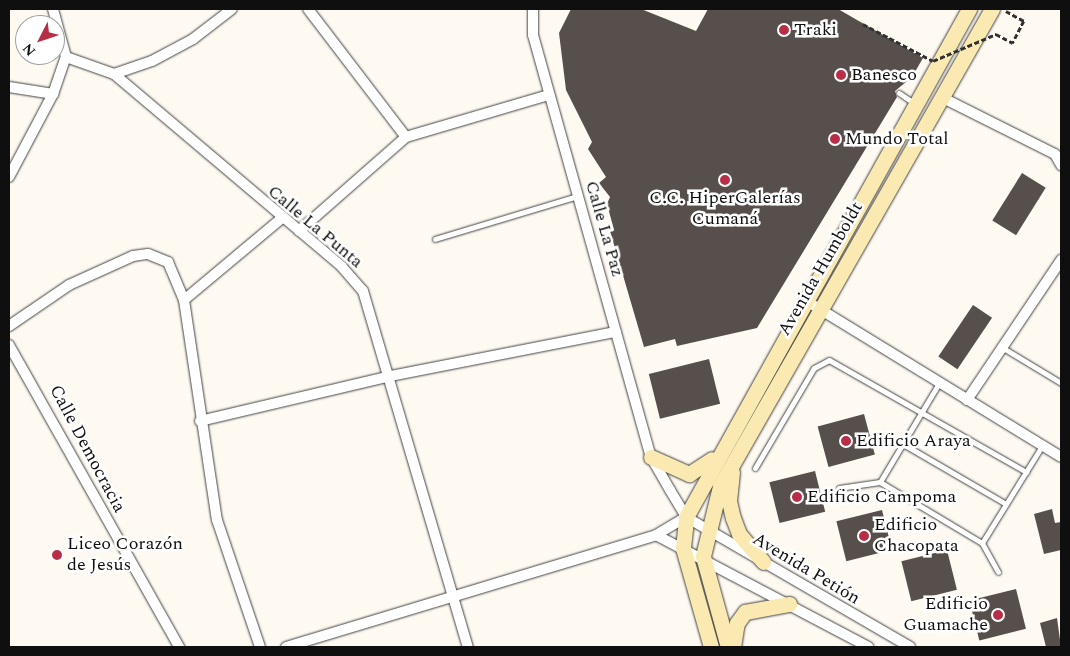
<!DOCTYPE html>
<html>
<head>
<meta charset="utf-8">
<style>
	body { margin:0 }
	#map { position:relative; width:1070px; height:656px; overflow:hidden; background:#fefaf2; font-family:Spectral,serif }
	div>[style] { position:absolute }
	.building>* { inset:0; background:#574f4c; transform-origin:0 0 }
	.path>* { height:2.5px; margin-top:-1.25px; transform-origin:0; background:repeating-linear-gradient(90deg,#313131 0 5px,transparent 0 7.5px) }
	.roads { filter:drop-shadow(0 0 1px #424242) drop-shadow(0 0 1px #424242) }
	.service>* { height:5px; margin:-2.5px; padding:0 2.5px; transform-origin:2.5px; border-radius:2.5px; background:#fff }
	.minor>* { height:10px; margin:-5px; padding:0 5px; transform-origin:5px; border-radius:5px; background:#fff }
	.secondary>* { height:15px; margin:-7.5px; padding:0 7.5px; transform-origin:7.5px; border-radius:7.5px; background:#fae9b1 }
	.path-bridge>* { height:2.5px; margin-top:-1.25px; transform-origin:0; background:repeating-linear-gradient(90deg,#313131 0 5px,transparent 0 7.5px) }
	.dots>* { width:14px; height:14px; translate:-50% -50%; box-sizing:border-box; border:2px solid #fff; border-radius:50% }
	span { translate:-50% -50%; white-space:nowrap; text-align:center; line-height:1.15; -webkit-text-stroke:5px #fff; paint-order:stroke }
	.poi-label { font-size:18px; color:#0f0f0f }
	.left { translate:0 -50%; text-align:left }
	.right { translate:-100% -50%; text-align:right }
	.street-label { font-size:18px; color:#0f0f0f }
	.frame { position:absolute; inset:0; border:10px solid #0f0f0f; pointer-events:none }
	.north { position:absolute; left:15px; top:15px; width:50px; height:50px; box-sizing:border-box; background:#fff; border:1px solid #9f9f9f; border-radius:50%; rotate:229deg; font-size:14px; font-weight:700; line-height:20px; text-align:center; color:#0f0f0f }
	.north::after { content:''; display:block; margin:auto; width:18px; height:22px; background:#b82e46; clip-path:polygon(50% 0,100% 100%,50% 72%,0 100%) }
</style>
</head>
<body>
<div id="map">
	<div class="building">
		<i style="clip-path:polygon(571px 9px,641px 9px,696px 31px,708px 9px,838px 9px,923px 58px,912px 77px,895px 91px,897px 97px,757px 328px,677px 346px,675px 339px,644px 347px,610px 231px,614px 230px,607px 204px,610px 197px,599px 183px,606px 177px,588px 149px,592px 142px,566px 90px,559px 33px)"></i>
		<i style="left:1022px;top:173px;width:28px;height:56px;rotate:32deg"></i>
		<i style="left:973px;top:305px;width:23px;height:62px;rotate:34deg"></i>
		<i style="left:709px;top:359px;width:46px;height:62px;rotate:76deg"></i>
		<i style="left:864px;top:414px;width:42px;height:48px;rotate:75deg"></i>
		<i style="left:815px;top:471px;width:42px;height:47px;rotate:76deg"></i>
		<i style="clip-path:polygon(1052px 509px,1055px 523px,1061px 522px,1061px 550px,1044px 554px,1034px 514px)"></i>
		<i style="left:882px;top:510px;width:41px;height:47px;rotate:76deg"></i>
		<i style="left:947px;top:550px;width:41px;height:47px;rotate:76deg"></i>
		<i style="left:1016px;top:589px;width:41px;height:48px;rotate:76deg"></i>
		<i style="clip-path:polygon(1057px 618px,1061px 647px,1046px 647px,1040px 623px)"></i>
	</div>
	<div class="path">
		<i style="left:1006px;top:11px;width:21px;rotate:29deg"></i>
		<i style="left:1024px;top:21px;width:25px;rotate:117deg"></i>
	</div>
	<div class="roads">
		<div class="service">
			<i style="left:899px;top:93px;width:18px;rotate:34deg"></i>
			<i style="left:435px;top:239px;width:148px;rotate:-16.8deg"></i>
			<i style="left:1003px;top:348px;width:68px;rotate:31.1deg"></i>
			<i style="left:903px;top:444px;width:119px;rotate:30.2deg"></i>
			<i style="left:755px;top:468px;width:116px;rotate:-59.5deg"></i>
			<i style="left:814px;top:368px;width:17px;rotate:-28deg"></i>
			<i style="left:829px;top:360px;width:227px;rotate:29.6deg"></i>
			<i style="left:880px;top:482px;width:115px;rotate:-59.2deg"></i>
			<i style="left:839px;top:488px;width:41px;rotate:-8.3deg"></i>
			<i style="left:880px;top:482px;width:119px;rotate:30.9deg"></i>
			<i style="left:982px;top:543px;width:33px;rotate:61deg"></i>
			<i style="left:982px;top:543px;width:114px;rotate:-58.3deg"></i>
		</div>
		<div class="minor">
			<i style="left:308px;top:9px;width:161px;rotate:52.6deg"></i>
			<i style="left:533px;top:9px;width:26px;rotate:90deg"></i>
			<i style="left:533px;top:35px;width:438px;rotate:74.4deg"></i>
			<i style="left:651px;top:457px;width:38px;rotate:60deg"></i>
			<i style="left:670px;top:490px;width:31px;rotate:59deg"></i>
			<i style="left:686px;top:517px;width:259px;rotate:30.1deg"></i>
			<i style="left:66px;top:57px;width:51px;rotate:19.5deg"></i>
			<i style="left:114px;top:74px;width:299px;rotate:40.2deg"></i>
			<i style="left:342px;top:267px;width:32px;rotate:49deg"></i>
			<i style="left:363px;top:291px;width:371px;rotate:73.6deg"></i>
			<i style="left:114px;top:74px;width:40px;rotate:-18.9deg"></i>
			<i style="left:152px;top:61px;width:47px;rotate:-28.2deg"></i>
			<i style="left:193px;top:39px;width:49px;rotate:-37.6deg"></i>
			<i style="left:9px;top:87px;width:45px;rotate:9deg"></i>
			<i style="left:941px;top:97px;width:127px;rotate:26.6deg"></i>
			<i style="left:1055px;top:154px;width:13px;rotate:61deg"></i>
			<i style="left:9px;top:177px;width:94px;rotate:-62.1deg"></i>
			<i style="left:53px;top:94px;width:39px;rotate:-71deg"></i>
			<i style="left:66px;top:57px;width:50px;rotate:-105.2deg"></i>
			<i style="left:299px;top:231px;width:142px;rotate:-41.3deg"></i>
			<i style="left:406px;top:137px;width:149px;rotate:-16.4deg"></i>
			<i style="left:184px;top:300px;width:126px;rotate:-39.9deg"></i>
			<i style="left:805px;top:300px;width:300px;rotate:31.5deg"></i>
			<i style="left:9px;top:326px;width:73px;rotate:-34.3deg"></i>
			<i style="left:69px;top:285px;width:70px;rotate:-24.4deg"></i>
			<i style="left:133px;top:256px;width:15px;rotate:-8deg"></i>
			<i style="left:148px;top:254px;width:22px;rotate:22deg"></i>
			<i style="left:168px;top:262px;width:41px;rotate:67.2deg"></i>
			<i style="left:184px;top:300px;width:222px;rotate:81.5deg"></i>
			<i style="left:217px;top:520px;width:134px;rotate:71.3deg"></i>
			<i style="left:9px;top:345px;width:347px;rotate:60.6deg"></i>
			<i style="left:967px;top:400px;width:169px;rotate:-56.1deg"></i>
			<i style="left:200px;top:421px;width:196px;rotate:-13.3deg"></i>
			<i style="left:391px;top:376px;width:229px;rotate:-11.1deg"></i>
			<i style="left:656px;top:535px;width:240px;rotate:27.8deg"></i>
			<i style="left:286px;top:647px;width:387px;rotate:-16.8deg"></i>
			<i style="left:656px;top:535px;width:35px;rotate:-31deg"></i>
		</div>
		<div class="secondary">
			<i style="left:651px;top:457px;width:42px;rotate:24.1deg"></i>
			<i style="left:689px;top:474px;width:27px;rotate:-33deg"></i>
			<i style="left:732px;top:472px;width:29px;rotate:96deg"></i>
			<i style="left:729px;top:501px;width:17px;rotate:77deg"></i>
			<i style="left:733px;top:518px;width:17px;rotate:69deg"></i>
			<i style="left:739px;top:534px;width:37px;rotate:49deg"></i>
			<i style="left:711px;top:647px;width:103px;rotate:-105.8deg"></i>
			<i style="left:683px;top:548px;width:31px;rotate:-84deg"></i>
			<i style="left:686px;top:517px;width:582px;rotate:-60.88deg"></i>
			<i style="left:728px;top:647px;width:94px;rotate:-105.4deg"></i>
			<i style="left:703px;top:556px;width:72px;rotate:-76.3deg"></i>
			<i style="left:720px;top:486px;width:549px;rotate:-60.31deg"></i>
			<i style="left:733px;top:647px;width:24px;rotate:-81deg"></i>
			<i style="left:737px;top:623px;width:14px;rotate:-54deg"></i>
			<i style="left:745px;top:612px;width:45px;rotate:-10.3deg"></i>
		</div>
	</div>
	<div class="path-bridge">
		<i style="left:863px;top:24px;width:79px;rotate:27.9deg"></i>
		<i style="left:933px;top:61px;width:69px;rotate:-23.2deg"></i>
		<i style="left:996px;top:34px;width:19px;rotate:28deg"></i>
	</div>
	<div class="dots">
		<i style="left:784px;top:30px;background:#b82e46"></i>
		<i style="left:841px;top:75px;background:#b82e46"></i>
		<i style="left:835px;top:139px;background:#b82e46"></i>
		<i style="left:725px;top:180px;background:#b82e46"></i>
		<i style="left:846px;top:441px;background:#b82e46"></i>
		<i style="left:797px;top:497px;background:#b82e46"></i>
		<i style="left:864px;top:536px;background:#b82e46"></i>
		<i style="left:57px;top:555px;background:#b82e46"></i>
		<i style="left:998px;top:615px;background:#b82e46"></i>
	</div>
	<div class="poi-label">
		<span class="left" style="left:794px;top:30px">Traki</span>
		<span class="left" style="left:851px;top:75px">Banesco</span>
		<span class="left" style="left:845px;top:139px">Mundo Total</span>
		<span style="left:725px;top:209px">C.C. HiperGalerías<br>Cumaná</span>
		<span class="left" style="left:856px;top:441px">Edificio Araya</span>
		<span class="left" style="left:807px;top:497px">Edificio Campoma</span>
		<span class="left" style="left:874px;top:536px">Edificio<br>Chacopata</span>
		<span class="left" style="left:67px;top:555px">Liceo Corazón<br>de Jesús</span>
		<span class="right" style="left:988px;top:615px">Edificio<br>Guamache</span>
	</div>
	<div class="street-label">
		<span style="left:315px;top:227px;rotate:40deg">Calle La Punta</span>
		<span style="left:604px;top:229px;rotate:74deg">Calle La Paz</span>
		<span style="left:821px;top:269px;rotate:-60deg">Avenida Humboldt</span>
		<span style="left:87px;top:449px;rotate:62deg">Calle Democracia</span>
		<span style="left:806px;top:569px;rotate:31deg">Avenida Petión</span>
	</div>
	<div class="frame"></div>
	<div class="north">N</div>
</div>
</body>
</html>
